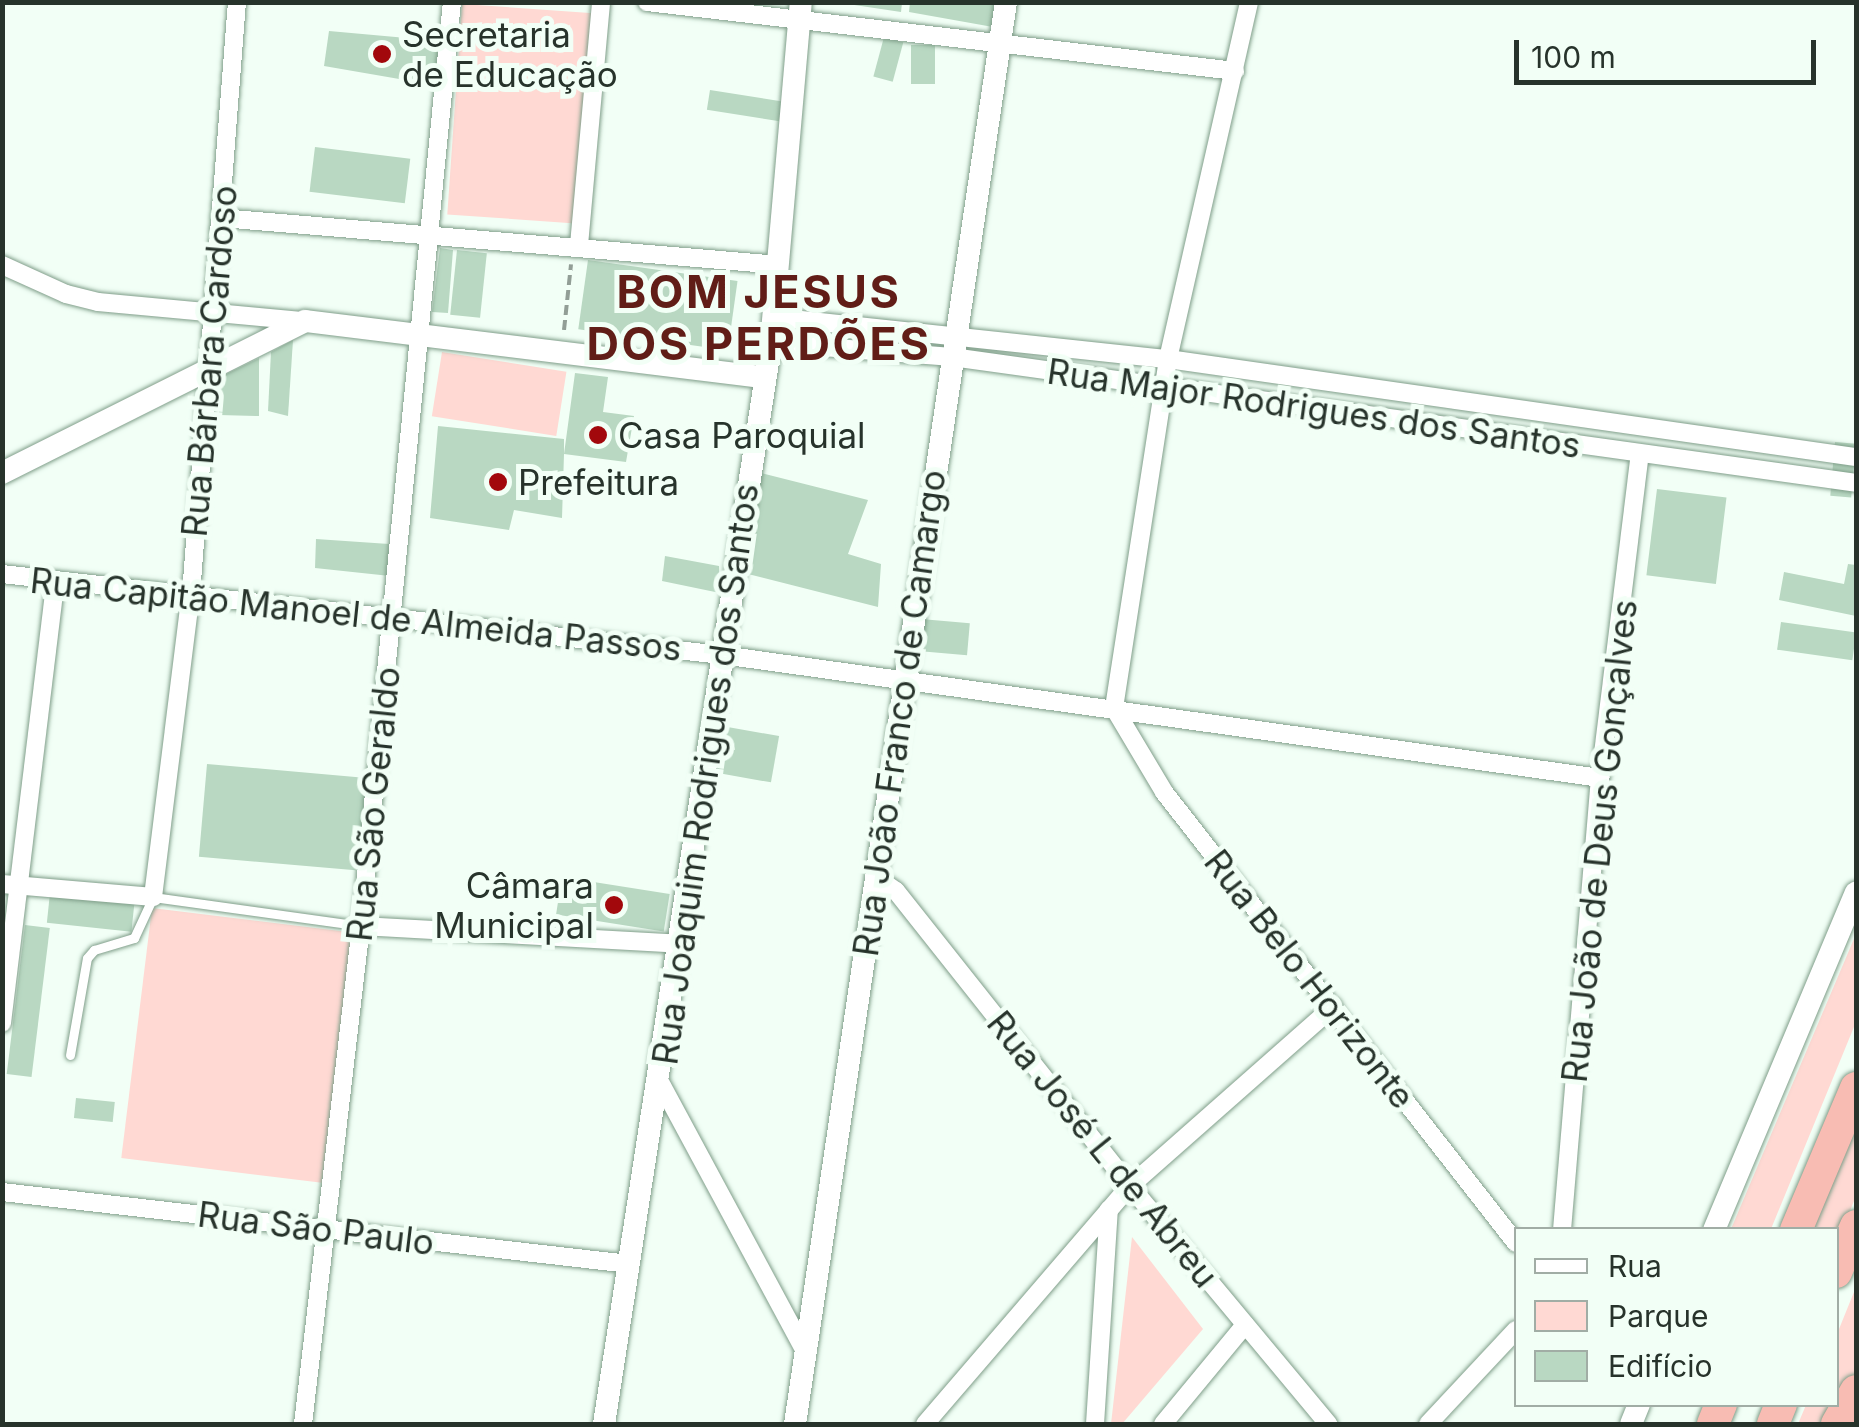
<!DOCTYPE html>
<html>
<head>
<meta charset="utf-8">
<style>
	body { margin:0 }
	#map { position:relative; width:1859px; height:1427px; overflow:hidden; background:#f2fff6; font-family:Inter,sans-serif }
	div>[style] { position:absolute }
	.green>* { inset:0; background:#ffd9d3; transform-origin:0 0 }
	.building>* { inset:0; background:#b9d8c2; transform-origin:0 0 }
	.path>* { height:4px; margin-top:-2px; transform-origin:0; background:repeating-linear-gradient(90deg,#929e96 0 10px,transparent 0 15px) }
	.roads { filter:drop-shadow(0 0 2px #7f9e89) drop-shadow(0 0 2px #7f9e89) }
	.service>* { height:9px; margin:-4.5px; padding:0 4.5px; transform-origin:4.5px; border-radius:4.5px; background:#fff }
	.minor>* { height:18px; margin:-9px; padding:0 9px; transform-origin:9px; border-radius:9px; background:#fff }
	.tertiary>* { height:22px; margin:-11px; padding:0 11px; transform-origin:11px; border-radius:11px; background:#fff }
	.motorway>* { height:32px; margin:-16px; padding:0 16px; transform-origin:16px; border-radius:16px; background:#f8bcb3 }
	.dots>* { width:28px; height:28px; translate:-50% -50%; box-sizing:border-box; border:5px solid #f2fff6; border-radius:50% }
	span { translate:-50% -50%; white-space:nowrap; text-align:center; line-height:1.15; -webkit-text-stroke:10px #f2fff6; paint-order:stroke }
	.poi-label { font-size:35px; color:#27332b }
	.left { translate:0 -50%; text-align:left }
	.right { translate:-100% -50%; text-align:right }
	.street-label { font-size:35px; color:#27332b }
	.district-label { font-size:45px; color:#611d17; font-weight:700; letter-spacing:2.5px }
	.frame { position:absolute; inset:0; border:5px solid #27332b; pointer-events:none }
	.legend { position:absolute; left:1514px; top:1227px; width:325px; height:180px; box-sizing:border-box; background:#f2fff6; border:2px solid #a1ada5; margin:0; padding:12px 18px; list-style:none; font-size:30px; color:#27332b }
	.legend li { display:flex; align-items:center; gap:20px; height:50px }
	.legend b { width:50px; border:2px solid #a1ada5 }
	.scale { position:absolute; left:1514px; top:40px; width:302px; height:45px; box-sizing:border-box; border:5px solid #27332b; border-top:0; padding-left:12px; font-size:30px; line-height:35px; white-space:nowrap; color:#27332b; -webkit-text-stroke:8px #f2fff6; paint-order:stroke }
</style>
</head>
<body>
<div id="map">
	<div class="green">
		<i style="left:462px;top:4px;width:139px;height:211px;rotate:4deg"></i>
		<i style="left:442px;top:352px;width:126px;height:65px;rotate:9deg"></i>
		<i style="left:152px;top:908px;width:202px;height:252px;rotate:7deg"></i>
		<i style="clip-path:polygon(1856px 934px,1856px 1022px,1771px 1229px,1731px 1229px)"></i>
		<i style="clip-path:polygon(1856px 1123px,1856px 1196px,1837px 1243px,1836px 1230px,1811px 1230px)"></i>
		<i style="clip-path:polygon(1132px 1237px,1203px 1329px,1122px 1424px,1111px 1424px)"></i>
		<i style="clip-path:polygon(1856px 1287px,1856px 1372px,1829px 1424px,1798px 1424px,1806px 1405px,1836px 1404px,1837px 1334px)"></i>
	</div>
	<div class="building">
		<i style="clip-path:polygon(910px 2px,997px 2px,993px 27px,909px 12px)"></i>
		<i style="clip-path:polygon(841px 3px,902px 3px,901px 12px)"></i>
		<i style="clip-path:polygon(329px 31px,440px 41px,434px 85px,324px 66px)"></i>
		<i style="left:884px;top:37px;width:20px;height:41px;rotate:15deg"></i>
		<i style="left:911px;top:45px;width:24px;height:39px"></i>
		<i style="left:710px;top:90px;width:75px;height:20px;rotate:9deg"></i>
		<i style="left:315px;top:147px;width:96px;height:45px;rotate:7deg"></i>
		<i style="clip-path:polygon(440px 248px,453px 250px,448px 313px,432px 312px)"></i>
		<i style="left:457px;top:250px;width:30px;height:65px;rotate:6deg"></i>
		<i style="left:588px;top:260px;width:151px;height:70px;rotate:8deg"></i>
		<i style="clip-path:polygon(293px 340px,288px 416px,268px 411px,271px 352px)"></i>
		<i style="clip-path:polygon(259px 358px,259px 416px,219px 415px,220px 377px)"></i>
		<i style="clip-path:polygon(575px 373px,608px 377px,603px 412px,634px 416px,626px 462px,564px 454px,562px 518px,514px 510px,509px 530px,430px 518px,438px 426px,564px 439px,564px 454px)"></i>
		<i style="left:1835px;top:442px;width:21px;height:54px;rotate:5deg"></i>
		<i style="clip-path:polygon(757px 472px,868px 500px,848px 554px,881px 564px,878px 607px,740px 572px)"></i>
		<i style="left:1657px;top:489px;width:70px;height:87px;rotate:7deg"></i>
		<i style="clip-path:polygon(316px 539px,389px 544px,390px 576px,315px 568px)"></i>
		<i style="clip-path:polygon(665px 556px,719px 566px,720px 593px,662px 581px)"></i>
		<i style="clip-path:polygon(1848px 564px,1856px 565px,1856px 616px,1779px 600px,1784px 572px,1844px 584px)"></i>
		<i style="left:921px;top:619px;width:49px;height:32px;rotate:5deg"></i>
		<i style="left:1781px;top:622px;width:76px;height:28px;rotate:8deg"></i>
		<i style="left:722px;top:726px;width:58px;height:47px;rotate:10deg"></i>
		<i style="left:207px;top:764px;width:163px;height:93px;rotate:5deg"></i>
		<i style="left:562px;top:877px;width:109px;height:38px;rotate:9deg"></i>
		<i style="left:50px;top:893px;width:85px;height:30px;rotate:6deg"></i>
		<i style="left:25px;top:925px;width:25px;height:150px;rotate:7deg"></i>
		<i style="left:76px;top:1098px;width:39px;height:20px;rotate:6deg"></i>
	</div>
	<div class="path">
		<i style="left:564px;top:330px;width:66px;rotate:-83.9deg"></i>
	</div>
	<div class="roads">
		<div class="service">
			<i style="left:70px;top:1055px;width:98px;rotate:-80.1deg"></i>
			<i style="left:87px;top:958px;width:11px;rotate:-49deg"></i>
			<i style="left:94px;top:950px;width:42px;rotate:-16.7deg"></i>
			<i style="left:134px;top:938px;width:45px;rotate:-65.1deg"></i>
			<i style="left:153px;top:897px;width:210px;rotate:7.9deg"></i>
		</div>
		<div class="minor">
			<i style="left:647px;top:2px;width:592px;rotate:6.69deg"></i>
			<i style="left:221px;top:218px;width:560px;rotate:4.81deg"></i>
			<i style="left:579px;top:245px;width:244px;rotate:-84.8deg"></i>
			<i style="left:2px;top:265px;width:70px;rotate:24.4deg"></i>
			<i style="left:66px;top:294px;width:33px;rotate:14deg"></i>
			<i style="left:98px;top:302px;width:207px;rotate:5.3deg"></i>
			<i style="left:773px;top:317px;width:397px;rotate:6.1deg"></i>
			<i style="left:1168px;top:359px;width:695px;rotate:8.11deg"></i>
			<i style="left:771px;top:343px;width:182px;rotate:4.4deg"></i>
			<i style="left:952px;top:357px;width:913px;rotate:7.93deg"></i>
			<i style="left:2px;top:574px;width:725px;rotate:6.42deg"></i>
			<i style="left:722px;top:655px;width:887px;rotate:7.97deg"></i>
			<i style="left:1114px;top:708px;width:353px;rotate:-81.2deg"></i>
			<i style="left:1168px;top:359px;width:366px;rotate:-77.2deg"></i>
			<i style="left:1114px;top:708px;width:98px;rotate:59.2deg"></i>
			<i style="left:1164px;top:792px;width:572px;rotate:52.03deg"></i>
			<i style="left:876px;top:877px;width:24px;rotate:35deg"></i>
			<i style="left:896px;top:891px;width:377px;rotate:51.6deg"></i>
			<i style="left:1130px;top:1186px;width:310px;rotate:50.2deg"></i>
			<i style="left:2px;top:884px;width:152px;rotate:4.9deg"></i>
			<i style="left:153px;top:897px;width:305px;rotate:-82.9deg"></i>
			<i style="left:191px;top:594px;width:594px;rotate:-85.56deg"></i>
			<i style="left:361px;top:926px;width:319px;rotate:3.2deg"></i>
			<i style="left:2px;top:1023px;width:446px;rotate:-83.1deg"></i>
			<i style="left:660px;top:1082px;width:303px;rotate:61.7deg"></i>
			<i style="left:2px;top:1192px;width:631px;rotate:6.55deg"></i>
			<i style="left:1562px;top:1230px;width:454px;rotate:-85.2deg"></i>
			<i style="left:1600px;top:778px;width:326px;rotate:-83deg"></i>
			<i style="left:303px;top:1424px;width:501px;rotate:-83.36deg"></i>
			<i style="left:361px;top:926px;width:928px;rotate:-84.38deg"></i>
			<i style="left:925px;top:1424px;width:314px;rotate:-49.3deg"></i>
			<i style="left:1130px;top:1186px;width:271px;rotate:-41.4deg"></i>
			<i style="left:1095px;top:1424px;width:215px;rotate:-86.3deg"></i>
			<i style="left:1163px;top:1424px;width:129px;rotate:-50.4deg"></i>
			<i style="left:1428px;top:1424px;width:129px;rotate:-46.9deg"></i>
		</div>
		<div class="tertiary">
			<i style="left:2px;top:473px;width:339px;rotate:-26.6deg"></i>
			<i style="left:305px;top:321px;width:462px;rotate:7deg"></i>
			<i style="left:1714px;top:1230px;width:366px;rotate:-67.2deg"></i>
			<i style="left:604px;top:1424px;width:1094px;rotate:-81.22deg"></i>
			<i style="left:771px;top:343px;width:342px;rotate:-85deg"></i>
			<i style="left:795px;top:1424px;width:1438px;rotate:-81.56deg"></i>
			<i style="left:1631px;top:1424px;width:22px;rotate:-68deg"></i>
		</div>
		<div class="motorway">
			<i style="left:1796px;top:1230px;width:154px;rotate:-67.1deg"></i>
			<i style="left:1836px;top:1272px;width:50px;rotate:-66.5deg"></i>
			<i style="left:1713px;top:1424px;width:22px;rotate:-68deg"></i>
			<i style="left:1773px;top:1424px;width:22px;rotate:-68deg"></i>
			<i style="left:1837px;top:1424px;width:38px;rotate:-60deg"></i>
		</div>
	</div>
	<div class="dots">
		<i style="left:382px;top:54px;background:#a2080c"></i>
		<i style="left:598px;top:435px;background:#a2080c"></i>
		<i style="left:498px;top:482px;background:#a2080c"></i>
		<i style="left:614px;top:905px;background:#a2080c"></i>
	</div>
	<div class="poi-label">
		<span class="left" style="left:402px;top:54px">Secretaria<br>de Educação</span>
		<span class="left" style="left:618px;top:435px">Casa Paroquial</span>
		<span class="left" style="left:518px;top:482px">Prefeitura</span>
		<span class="right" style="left:594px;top:905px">Câmara<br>Municipal</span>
	</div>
	<div class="street-label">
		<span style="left:209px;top:361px;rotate:-85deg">Rua Bárbara Cardoso</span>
		<span style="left:1314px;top:408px;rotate:8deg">Rua Major Rodrigues dos Santos</span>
		<span style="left:356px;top:614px;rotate:6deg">Rua Capitão Manoel de Almeida Passos</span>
		<span style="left:899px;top:713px;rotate:-82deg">Rua João Franco de Camargo</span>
		<span style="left:705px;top:774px;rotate:-82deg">Rua Joaquim Rodrigues dos Santos</span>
		<span style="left:373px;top:804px;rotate:-84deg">Rua São Geraldo</span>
		<span style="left:1599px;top:841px;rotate:-84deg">Rua João de Deus Gonçalves</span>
		<span style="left:1310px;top:979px;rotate:52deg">Rua Belo Horizonte</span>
		<span style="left:1103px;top:1149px;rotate:51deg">Rua José L de Abreu</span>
		<span style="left:316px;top:1228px;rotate:7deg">Rua São Paulo</span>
	</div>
	<div class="district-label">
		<span style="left:759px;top:318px">BOM JESUS<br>DOS PERDÕES</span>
	</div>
	<div class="frame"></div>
	<ul class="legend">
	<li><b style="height:12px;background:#fff"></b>Rua</li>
	<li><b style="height:28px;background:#ffd9d3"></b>Parque</li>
	<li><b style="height:28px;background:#b9d8c2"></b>Edifício</li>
	</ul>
	<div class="scale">100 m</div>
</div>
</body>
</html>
